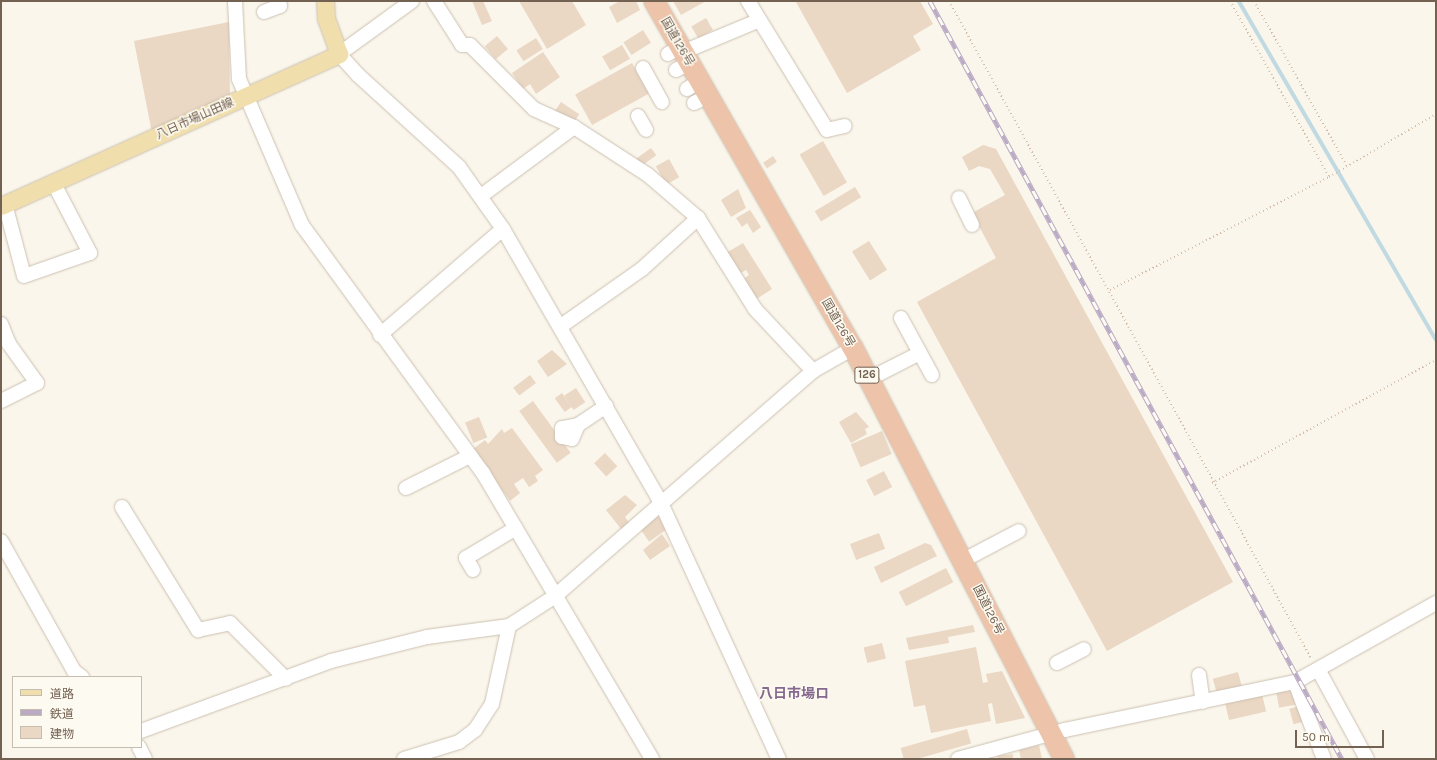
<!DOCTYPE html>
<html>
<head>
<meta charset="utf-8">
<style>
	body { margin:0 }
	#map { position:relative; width:1437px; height:760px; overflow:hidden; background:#faf6eb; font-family:Karla,"Noto Sans JP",sans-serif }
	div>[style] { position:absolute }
	.stream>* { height:3.5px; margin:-1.75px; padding:0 1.75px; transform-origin:1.75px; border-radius:1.75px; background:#c1dae2 }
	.building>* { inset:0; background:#ead7c4; transform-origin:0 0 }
	.path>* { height:2px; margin-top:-1px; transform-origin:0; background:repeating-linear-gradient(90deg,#d2bda9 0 1px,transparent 0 4px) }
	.roads { filter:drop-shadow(0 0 1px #ccc0b2) drop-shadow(0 0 1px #ccc0b2) }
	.minor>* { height:14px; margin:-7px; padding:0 7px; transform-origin:7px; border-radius:7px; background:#fff }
	.major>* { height:17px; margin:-8.5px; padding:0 8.5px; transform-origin:8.5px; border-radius:8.5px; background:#f0dfac }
	.highway>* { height:20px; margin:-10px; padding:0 10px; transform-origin:10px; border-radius:10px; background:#edc3aa }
	.rail>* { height:4.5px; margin-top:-2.25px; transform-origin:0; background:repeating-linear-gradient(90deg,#fdfaf1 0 9px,#baaac4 0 18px); box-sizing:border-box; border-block:1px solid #baaac4 }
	span { translate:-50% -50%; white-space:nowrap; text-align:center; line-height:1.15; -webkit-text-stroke:3px #fdfaf1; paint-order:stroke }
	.shield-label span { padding:1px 3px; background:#fdfaf1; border:1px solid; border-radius:3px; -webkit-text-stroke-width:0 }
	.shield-label { font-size:11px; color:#736151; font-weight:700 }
	.street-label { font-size:12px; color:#736151 }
	.quarter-label { font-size:14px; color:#86698e; font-weight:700 }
	.frame { position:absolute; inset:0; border:2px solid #736151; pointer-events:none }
	.legend { position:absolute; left:12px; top:676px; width:130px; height:72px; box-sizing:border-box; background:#fdfaf1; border:1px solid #c6bdb1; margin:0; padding:5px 7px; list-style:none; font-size:12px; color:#736151 }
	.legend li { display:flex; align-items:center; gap:8px; height:20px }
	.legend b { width:20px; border:1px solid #c6bdb1 }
	.scale { position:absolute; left:1295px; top:730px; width:89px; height:18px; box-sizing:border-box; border:2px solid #736151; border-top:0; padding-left:5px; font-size:12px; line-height:14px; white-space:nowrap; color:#736151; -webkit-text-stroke:3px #fdfaf1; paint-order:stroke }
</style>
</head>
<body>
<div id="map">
	<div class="stream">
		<i style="left:1239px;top:1px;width:391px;rotate:59.8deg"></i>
	</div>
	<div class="building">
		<i style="clip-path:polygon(472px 1px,483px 1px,492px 21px,482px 25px)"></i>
		<i style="clip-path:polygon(519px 1px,572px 1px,586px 25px,547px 49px)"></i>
		<i style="clip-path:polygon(620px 1px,636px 1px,640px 10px,617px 23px,609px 7px)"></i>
		<i style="clip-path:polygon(673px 1px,706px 1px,681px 15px)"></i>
		<i style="clip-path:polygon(799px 1px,920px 1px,933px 24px,913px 36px,921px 50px,847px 93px,796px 2px)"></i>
		<i style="left:706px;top:18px;width:14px;height:17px;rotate:60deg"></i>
		<i style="clip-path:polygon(229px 22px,230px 99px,152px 133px,134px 41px)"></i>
		<i style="left:643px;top:30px;width:15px;height:23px;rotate:58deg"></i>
		<i style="left:497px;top:36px;width:17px;height:16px;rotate:50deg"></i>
		<i style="left:536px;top:38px;width:13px;height:23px;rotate:58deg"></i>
		<i style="left:622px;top:45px;width:16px;height:23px;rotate:60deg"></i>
		<i style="clip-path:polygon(543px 52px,560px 77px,536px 94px,530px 84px,523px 89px,512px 73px)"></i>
		<i style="left:632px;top:63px;width:35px;height:65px;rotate:61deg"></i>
		<i style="left:561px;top:102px;width:22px;height:13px;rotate:34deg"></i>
		<i style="left:823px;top:141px;width:48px;height:27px;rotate:60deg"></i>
		<i style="clip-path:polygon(983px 145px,996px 149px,1233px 582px,1107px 651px,917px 302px,996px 258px,972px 213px,1005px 195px,990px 169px,979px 166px,969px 171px,962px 157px)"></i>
		<i style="left:651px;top:148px;width:9px;height:18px;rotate:54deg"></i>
		<i style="left:773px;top:156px;width:7px;height:12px;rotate:56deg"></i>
		<i style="left:669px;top:159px;width:21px;height:15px;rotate:61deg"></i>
		<i style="left:855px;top:187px;width:12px;height:47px;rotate:59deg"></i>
		<i style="clip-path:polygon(738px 189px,746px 208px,731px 217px,721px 200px)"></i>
		<i style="clip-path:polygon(750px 210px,761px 227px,753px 233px,747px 223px,742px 227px,736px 218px)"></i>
		<i style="left:869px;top:241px;width:34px;height:20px;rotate:58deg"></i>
		<i style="clip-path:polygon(743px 243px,772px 289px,755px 300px,742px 280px,749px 275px,746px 270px,739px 274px,726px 253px)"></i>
		<i style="clip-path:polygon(552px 350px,567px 364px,548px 377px,537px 361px)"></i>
		<i style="left:530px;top:375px;width:10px;height:21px;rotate:53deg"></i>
		<i style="left:576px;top:388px;width:17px;height:14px;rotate:57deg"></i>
		<i style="left:562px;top:393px;width:17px;height:9px;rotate:54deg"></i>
		<i style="left:533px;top:401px;width:64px;height:17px;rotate:54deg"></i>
		<i style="clip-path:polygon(856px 412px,869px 427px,865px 429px,867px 434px,851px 443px,839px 422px)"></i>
		<i style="left:479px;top:417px;width:22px;height:15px;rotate:68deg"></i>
		<i style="clip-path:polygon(512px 428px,543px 470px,535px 476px,538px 481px,529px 487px,523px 478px,514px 484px,520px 493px,510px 501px,473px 449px,485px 440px,488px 444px,502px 429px,504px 433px)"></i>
		<i style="left:882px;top:431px;width:25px;height:34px;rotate:67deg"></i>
		<i style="left:605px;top:453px;width:18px;height:15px;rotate:47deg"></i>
		<i style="left:884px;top:471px;width:18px;height:20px;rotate:63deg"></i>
		<i style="clip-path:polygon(625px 495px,637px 505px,625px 517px,630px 524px,622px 530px,606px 510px)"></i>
		<i style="left:658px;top:516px;width:16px;height:22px;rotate:55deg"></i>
		<i style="left:879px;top:533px;width:17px;height:31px;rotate:69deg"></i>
		<i style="clip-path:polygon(662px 534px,670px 546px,650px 560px,643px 550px)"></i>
		<i style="clip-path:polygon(925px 543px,931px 545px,937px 556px,881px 583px,874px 567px)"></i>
		<i style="left:946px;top:568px;width:16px;height:53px;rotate:63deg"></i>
		<i style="clip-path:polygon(973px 625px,975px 632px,948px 637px,949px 643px,909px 650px,906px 638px)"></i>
		<i style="left:882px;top:643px;width:16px;height:19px;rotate:76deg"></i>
		<i style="clip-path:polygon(976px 647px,983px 683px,988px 682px,986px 674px,1002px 671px,1025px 718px,996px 724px,992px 703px,988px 704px,991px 721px,931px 733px,925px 705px,914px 707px,905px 661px)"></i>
		<i style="left:1238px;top:672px;width:16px;height:26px;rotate:75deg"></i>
		<i style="left:1292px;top:690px;width:15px;height:16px;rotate:79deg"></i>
		<i style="left:1262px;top:694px;width:18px;height:38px;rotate:77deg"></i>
		<i style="left:1300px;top:706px;width:16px;height:11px;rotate:75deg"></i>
		<i style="left:967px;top:729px;width:15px;height:69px;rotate:74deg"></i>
		<i style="clip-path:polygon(1039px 745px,1042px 759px,1021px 759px,1019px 750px)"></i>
		<i style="clip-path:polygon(1013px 754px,1013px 759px,998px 759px,997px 756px)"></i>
	</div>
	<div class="path">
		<i style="left:949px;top:1px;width:750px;rotate:61.15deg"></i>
		<i style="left:1230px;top:1px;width:202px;rotate:60.6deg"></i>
		<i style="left:1254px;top:1px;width:189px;rotate:60.6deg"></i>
		<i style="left:1110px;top:290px;width:246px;rotate:-27.3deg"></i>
		<i style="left:1329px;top:177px;width:124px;rotate:-30.5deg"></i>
		<i style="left:1212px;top:483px;width:256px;rotate:-28.8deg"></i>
	</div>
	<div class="roads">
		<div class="minor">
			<i style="left:235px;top:1px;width:78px;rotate:87.1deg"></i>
			<i style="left:239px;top:79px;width:159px;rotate:66.7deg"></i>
			<i style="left:302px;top:225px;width:307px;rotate:53.9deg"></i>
			<i style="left:483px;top:473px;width:332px;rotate:59.4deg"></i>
			<i style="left:412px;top:1px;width:90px;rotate:144deg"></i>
			<i style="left:339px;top:54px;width:28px;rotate:48deg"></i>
			<i style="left:358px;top:75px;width:137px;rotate:42.3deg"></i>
			<i style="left:459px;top:167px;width:76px;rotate:54.6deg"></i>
			<i style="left:503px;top:229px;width:316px;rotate:60deg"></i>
			<i style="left:661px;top:503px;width:282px;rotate:65.3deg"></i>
			<i style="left:434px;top:1px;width:52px;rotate:57.5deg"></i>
			<i style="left:462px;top:45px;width:8px"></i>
			<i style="left:470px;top:45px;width:91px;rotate:45deg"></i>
			<i style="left:534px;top:109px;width:44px;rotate:24.2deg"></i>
			<i style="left:574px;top:127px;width:88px;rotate:33deg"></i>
			<i style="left:648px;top:175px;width:66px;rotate:40.7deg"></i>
			<i style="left:698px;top:218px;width:107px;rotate:57.9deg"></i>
			<i style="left:755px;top:309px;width:85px;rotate:46.9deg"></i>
			<i style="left:748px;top:1px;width:151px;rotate:58.5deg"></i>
			<i style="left:827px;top:130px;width:18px;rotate:-13deg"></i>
			<i style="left:264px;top:12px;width:17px;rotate:-21deg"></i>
			<i style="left:280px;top:6px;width:5px;rotate:-101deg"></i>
			<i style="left:683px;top:52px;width:83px;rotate:-22.6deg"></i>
			<i style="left:668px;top:54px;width:14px;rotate:-30deg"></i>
			<i style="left:643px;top:68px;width:39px;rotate:61deg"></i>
			<i style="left:676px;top:70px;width:15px;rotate:-28deg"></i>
			<i style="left:687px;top:89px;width:15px;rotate:-32deg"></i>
			<i style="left:694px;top:103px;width:16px;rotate:-27deg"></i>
			<i style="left:638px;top:116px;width:16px;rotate:60deg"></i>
			<i style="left:481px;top:196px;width:116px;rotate:-36.6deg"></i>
			<i style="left:959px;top:198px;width:30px;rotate:64deg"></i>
			<i style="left:5px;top:204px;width:74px;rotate:75.2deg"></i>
			<i style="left:24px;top:276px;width:70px;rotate:-19.2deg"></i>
			<i style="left:90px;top:253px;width:80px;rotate:-117.5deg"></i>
			<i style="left:901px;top:318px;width:65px;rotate:61.5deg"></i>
			<i style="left:1px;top:324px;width:22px;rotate:68deg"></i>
			<i style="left:9px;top:344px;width:48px;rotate:54.3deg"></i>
			<i style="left:37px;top:383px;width:40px;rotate:153.4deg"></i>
			<i style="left:561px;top:326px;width:99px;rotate:-35.1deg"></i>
			<i style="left:642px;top:269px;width:76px;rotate:-42.3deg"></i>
			<i style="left:380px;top:335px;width:162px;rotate:-40.8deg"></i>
			<i style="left:869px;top:379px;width:57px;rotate:-27deg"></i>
			<i style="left:578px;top:425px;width:16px;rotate:169deg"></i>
			<i style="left:562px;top:428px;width:9px;rotate:90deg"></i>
			<i style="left:562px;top:437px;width:10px;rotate:11deg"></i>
			<i style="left:572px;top:439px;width:15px;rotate:-67deg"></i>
			<i style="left:578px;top:425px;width:34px;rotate:-34deg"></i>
			<i style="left:406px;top:488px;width:72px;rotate:-26.6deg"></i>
			<i style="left:122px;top:507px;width:145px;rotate:58.3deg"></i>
			<i style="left:198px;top:630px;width:33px;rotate:-12deg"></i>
			<i style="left:230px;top:623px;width:79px;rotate:45deg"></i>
			<i style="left:1px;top:541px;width:149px;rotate:60.7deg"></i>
			<i style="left:74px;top:671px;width:10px;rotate:37deg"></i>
			<i style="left:962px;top:561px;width:64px;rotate:-27.8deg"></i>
			<i style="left:473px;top:570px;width:14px;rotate:-120deg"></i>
			<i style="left:466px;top:558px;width:58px;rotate:-31deg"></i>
			<i style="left:1057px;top:663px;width:30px;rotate:-27deg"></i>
			<i style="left:1319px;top:671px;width:100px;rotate:61.4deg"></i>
			<i style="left:1199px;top:675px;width:27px;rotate:82deg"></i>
			<i style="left:1295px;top:682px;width:82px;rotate:69.4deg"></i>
			<i style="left:141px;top:731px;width:202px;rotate:-20.2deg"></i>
			<i style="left:331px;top:661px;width:99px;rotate:-14deg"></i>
			<i style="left:427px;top:637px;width:83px;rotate:-7.6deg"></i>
			<i style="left:509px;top:626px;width:54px;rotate:-32.8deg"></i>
			<i style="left:554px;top:597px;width:344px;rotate:-41.1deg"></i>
			<i style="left:813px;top:371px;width:46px;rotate:-29.9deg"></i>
			<i style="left:139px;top:747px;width:13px;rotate:63deg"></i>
			<i style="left:404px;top:759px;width:58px;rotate:-17.2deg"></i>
			<i style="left:459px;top:742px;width:20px;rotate:-37deg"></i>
			<i style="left:475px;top:730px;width:31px;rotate:-57deg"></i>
			<i style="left:492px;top:704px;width:80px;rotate:-77.7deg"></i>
			<i style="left:958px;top:759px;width:111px;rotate:-15.2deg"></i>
			<i style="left:1065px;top:730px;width:235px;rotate:-11.8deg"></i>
			<i style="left:1295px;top:682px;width:162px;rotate:-29.3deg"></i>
		</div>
		<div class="major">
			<i style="left:1px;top:206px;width:371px;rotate:-24.2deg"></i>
			<i style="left:339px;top:54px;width:37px;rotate:-110deg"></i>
			<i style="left:326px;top:19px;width:18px;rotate:-93deg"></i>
		</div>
		<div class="highway">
			<i style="left:654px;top:1px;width:400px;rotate:60.2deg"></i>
			<i style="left:853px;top:348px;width:462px;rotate:62.8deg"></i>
		</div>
	</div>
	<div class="rail">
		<i style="left:930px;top:1px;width:863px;rotate:61.47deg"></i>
	</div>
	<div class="shield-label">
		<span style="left:867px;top:375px">126</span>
	</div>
	<div class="street-label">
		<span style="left:677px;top:42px;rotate:60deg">国道126号</span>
		<span style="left:195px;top:119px;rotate:-24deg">八日市場山田線</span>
		<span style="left:838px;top:323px;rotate:60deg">国道126号</span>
		<span style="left:988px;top:610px;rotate:63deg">国道126号</span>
	</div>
	<div class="quarter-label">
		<span style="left:794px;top:694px">八日市場ロ</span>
	</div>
	<div class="frame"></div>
	<ul class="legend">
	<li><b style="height:5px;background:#f0dfac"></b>道路</li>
	<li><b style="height:5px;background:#baaac4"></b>鉄道</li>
	<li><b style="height:11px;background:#ead7c4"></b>建物</li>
	</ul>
	<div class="scale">50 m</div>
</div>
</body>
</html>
